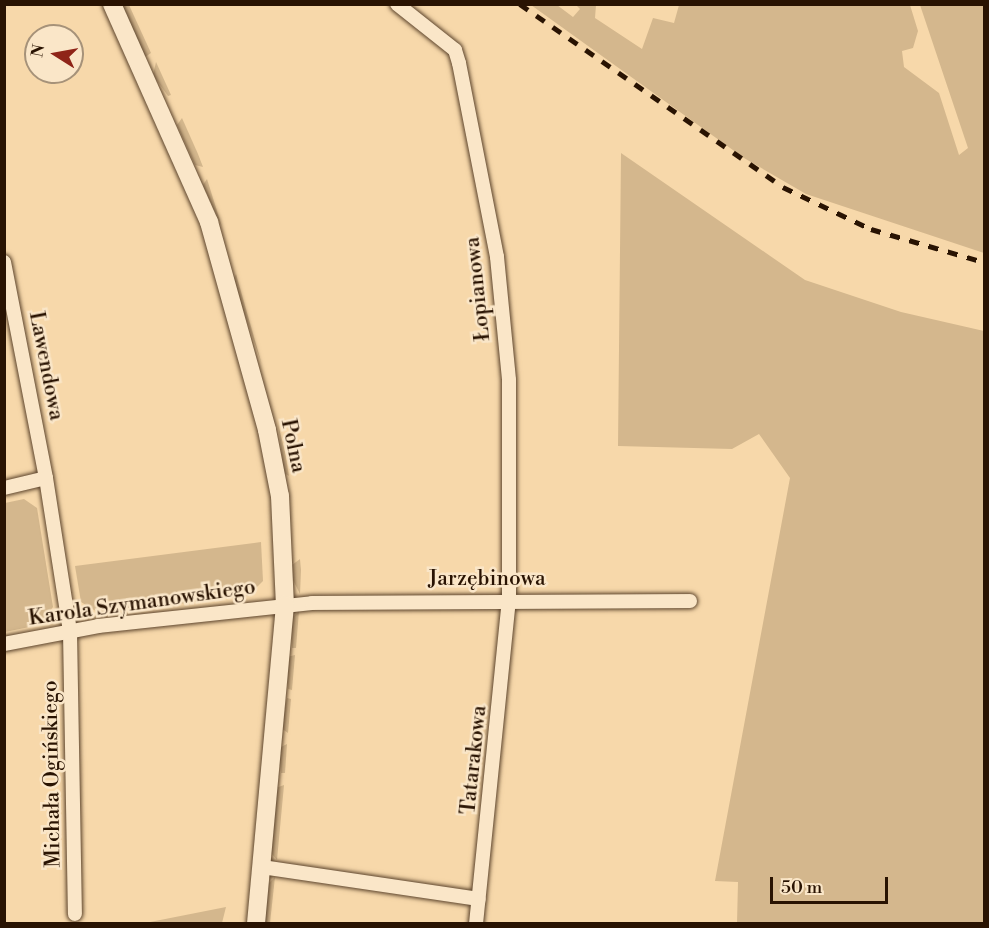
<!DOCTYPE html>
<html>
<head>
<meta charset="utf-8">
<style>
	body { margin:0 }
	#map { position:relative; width:989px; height:928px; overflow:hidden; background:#f7d8aa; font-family:"Libre Bodoni",serif }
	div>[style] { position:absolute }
	.green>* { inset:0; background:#d4b78d }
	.roads { filter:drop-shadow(0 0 2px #5c442c) drop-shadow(0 0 2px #5c442c) }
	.minor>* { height:14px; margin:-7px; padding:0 7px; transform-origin:7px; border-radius:7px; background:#fae6c8 }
	.tertiary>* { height:18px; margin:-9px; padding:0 9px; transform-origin:9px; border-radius:9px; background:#fae6c8 }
	.rail>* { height:4.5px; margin-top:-2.25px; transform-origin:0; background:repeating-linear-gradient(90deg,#291302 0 10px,transparent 0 20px) }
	span { translate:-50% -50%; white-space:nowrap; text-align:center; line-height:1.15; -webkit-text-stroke:5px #fae6c8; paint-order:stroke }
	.street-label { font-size:21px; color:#291302 }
	.frame { position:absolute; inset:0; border:6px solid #291302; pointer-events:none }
	.north { position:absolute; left:24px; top:24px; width:60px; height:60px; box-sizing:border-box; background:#fae6c8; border:2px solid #a69279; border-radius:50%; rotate:281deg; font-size:16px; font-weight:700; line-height:24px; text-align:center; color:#291302 }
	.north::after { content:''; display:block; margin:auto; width:21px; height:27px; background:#8f2418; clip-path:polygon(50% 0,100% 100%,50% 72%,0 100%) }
	.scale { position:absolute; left:770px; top:877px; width:118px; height:27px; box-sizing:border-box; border:3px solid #291302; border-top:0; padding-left:8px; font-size:18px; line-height:21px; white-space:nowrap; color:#291302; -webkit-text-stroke:4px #fae6c8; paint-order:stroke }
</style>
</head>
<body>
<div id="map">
	<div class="green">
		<i style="clip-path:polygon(120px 5px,129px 5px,151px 53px,145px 57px)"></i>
		<i style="clip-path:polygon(531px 5px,557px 5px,573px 17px,580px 9px,576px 5px,596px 5px,595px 18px,642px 49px,653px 18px,674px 23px,679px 5px,910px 5px,918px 31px,913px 48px,902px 51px,904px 67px,939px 93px,959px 155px,968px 148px,920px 5px,984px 5px,984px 253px,806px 194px,744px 158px)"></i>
		<i style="clip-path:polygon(156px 62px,171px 95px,168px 96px,153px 75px)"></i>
		<i style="clip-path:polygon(182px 118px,198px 154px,203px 167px,195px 165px,177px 125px)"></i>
		<i style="clip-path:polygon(621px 153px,805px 280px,901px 312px,984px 331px,984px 923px,737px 923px,738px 882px,715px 881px,790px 478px,759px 434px,732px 449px,618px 446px)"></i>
		<i style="clip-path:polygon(207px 179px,222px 227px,203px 185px)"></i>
		<i style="clip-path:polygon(236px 274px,262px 365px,233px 280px)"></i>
		<i style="clip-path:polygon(278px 424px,285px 452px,289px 476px,284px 473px)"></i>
		<i style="clip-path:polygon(24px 499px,37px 508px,53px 607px,39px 625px,5px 632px,5px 503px)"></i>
		<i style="clip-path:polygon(261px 542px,263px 581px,248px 596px,99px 613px,81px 602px,75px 566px)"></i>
		<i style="clip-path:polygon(300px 559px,301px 570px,300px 594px,292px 578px,292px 565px)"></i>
		<i style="clip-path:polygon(299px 611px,296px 648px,292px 648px,292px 618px)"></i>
		<i style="clip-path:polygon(295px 655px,292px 690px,288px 689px,287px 657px)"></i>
		<i style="clip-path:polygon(287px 698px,291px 699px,288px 733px,281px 728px)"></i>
		<i style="clip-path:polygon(287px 744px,285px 773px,281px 773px,279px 748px)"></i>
		<i style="clip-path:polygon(284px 785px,277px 860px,271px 853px,276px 788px)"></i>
		<i style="clip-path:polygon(275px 877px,270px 923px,263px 924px,268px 884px)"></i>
		<i style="clip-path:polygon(226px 907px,222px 923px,145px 923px)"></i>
	</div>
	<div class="roads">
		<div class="minor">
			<i style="left:397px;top:4px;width:74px;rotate:38.4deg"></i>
			<i style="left:455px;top:50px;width:14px;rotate:73deg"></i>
			<i style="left:459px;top:63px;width:198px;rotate:78.9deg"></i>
			<i style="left:497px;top:257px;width:124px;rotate:84.4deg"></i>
			<i style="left:509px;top:380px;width:219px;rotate:90deg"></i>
			<i style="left:509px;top:599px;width:327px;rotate:95.8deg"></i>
			<i style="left:4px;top:262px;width:220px;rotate:79deg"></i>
			<i style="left:46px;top:478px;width:43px;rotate:166.6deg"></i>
			<i style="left:46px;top:478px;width:156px;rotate:81.1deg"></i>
			<i style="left:70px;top:632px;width:282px;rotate:89deg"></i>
			<i style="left:4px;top:644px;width:96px;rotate:-10.8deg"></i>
			<i style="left:98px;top:626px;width:215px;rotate:-6.1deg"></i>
			<i style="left:312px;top:603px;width:378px;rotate:-0.3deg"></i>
			<i style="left:262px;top:867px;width:219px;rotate:8.4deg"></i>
		</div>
		<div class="tertiary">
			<i style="left:112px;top:4px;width:239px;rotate:66deg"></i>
			<i style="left:209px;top:222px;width:216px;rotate:74.4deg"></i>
			<i style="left:267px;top:430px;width:67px;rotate:78.9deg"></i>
			<i style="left:280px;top:496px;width:109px;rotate:87.4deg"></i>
			<i style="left:285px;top:605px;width:320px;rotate:95.2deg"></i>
		</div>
	</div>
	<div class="rail">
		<i style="left:520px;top:4px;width:320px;rotate:34.8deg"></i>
		<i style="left:783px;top:187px;width:98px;rotate:25.5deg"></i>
		<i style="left:871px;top:229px;width:118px;rotate:16.3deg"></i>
	</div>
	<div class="street-label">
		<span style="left:478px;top:289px;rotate:-96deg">Łopianowa</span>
		<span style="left:46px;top:366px;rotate:79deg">Lawendowa</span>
		<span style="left:293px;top:446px;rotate:78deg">Polna</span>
		<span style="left:487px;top:579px">Jarzębinowa</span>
		<span style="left:142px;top:603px;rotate:-8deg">Karola Szymanowskiego</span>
		<span style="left:474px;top:760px;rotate:-84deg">Tatarakowa</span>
		<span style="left:52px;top:774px;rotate:-91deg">Michała Ogińskiego</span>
	</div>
	<div class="frame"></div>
	<div class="north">N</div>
	<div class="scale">50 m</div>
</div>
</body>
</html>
